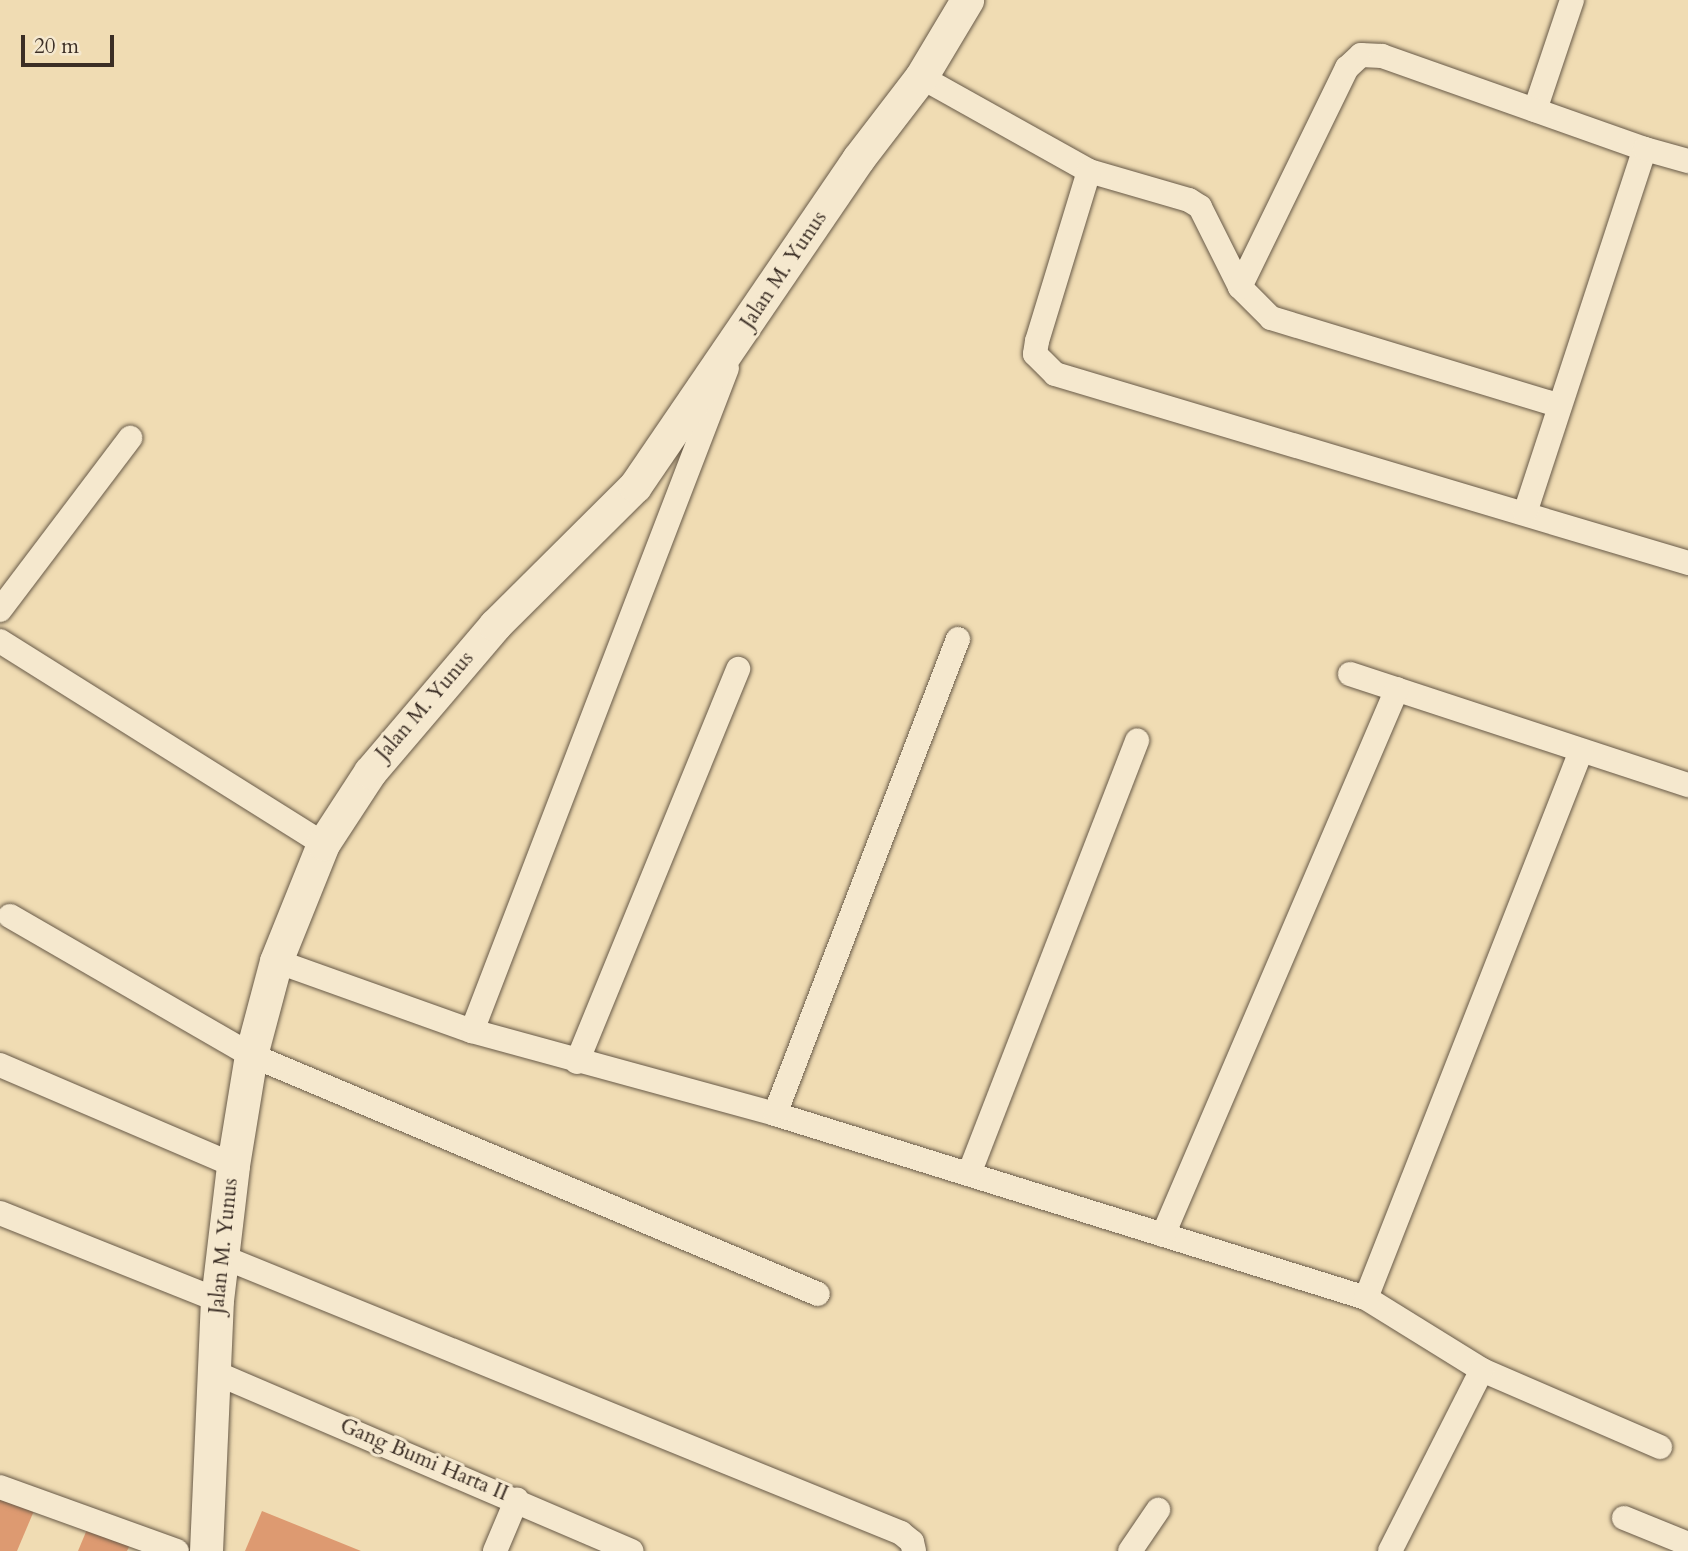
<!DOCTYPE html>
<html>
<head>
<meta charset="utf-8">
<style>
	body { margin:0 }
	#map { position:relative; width:1688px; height:1551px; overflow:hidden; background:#f0dcb3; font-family:Cardo,serif }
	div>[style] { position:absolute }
	.building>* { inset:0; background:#dd9a71 }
	.roads { filter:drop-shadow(0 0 2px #685a48) drop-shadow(0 0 2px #685a48) }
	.street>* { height:24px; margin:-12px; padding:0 12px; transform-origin:12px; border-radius:12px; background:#f5e8ce }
	.secondary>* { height:33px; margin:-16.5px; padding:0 16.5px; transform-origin:16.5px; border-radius:16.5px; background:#f5e8ce }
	span { translate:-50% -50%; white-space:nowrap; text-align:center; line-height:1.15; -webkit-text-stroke:6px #f5e8ce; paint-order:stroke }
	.street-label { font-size:21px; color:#3b2e25 }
	.scale { position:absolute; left:21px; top:35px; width:93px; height:32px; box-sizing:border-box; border:4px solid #3b2e25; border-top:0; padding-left:9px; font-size:21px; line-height:24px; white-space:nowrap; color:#3b2e25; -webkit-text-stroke:5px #f5e8ce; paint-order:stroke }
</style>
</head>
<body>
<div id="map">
	<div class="building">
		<i style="clip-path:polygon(0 1490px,36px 1506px,17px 1551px,0 1551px)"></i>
		<i style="clip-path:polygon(262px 1511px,361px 1551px,245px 1551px)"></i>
		<i style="clip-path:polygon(88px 1527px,130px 1545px,127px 1551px,78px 1551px)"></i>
	</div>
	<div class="roads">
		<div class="street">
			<i style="left:921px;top:77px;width:193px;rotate:29.2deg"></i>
			<i style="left:1089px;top:171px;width:104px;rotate:16.2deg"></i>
			<i style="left:1189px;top:200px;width:13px;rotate:32deg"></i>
			<i style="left:1200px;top:207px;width:89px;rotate:63.4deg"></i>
			<i style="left:1240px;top:287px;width:44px;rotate:45deg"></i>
			<i style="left:1271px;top:318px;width:300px;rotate:16.9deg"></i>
			<i style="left:1535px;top:110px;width:116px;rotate:-71.4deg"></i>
			<i style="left:1089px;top:171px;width:178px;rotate:107deg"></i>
			<i style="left:1037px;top:341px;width:13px;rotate:99deg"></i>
			<i style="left:1035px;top:354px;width:28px;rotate:45deg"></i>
			<i style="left:1055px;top:374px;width:661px;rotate:16.62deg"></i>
			<i style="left:1240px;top:287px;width:244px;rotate:-64deg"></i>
			<i style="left:1347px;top:68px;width:19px;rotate:-43deg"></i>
			<i style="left:1361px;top:55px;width:21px;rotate:3deg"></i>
			<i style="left:1382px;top:56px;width:279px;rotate:19.5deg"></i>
			<i style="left:1525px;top:513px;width:383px;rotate:-71.8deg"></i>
			<i style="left:1645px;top:149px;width:45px;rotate:15.6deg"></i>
			<i style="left:0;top:610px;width:216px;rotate:-52.9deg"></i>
			<i style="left:0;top:641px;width:381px;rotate:32.1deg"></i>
			<i style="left:1350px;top:674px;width:356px;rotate:18.2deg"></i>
			<i style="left:10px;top:916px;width:278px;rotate:30deg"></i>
			<i style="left:251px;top:1055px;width:615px;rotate:22.86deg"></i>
			<i style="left:276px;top:961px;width:208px;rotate:19.7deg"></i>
			<i style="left:472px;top:1031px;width:314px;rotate:15.3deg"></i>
			<i style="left:775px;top:1114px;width:619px;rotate:17.29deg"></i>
			<i style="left:1366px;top:1298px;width:137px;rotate:31.8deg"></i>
			<i style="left:1482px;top:1370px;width:194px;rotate:23.4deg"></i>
			<i style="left:472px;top:1031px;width:710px;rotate:-68.96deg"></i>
			<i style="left:577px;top:1062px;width:425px;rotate:-67.7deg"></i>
			<i style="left:0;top:1065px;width:254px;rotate:23.2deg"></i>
			<i style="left:775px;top:1114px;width:509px;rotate:-68.93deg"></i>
			<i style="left:969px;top:1174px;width:465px;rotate:-68.8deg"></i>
			<i style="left:0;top:1213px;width:234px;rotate:21.8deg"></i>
			<i style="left:1163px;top:1235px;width:594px;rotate:-66.8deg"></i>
			<i style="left:223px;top:1257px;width:732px;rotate:22.15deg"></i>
			<i style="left:901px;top:1533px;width:14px;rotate:39deg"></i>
			<i style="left:912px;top:1542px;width:9px;rotate:77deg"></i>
			<i style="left:1366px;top:1298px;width:588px;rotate:-68.54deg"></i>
			<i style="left:216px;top:1373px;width:452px;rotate:23.2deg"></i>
			<i style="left:0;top:1487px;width:188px;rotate:19.9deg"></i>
			<i style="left:1624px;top:1518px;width:69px;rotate:22.1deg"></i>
			<i style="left:495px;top:1551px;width:56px;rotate:-67.1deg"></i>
			<i style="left:1130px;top:1551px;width:50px;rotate:-55.7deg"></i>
			<i style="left:1390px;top:1551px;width:203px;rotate:-63.1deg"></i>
		</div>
		<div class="secondary">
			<i style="left:206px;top:1551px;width:251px;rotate:-87.5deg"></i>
			<i style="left:217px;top:1300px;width:136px;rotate:-83.2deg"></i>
			<i style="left:233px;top:1165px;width:111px;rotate:-80.7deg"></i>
			<i style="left:251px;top:1055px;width:97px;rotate:-75.1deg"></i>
			<i style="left:276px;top:961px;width:126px;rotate:-68.1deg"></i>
			<i style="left:323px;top:844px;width:86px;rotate:-56.9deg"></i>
			<i style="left:370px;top:772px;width:193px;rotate:-49.6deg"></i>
			<i style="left:495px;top:625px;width:197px;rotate:-44.8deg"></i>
			<i style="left:635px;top:486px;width:396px;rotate:-55.7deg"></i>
			<i style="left:858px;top:159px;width:103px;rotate:-52.5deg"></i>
			<i style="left:921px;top:77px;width:90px;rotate:-59.1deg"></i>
		</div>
	</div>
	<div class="street-label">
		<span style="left:784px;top:270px;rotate:-56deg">Jalan M. Yunus</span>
		<span style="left:425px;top:706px;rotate:-49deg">Jalan M. Yunus</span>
		<span style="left:224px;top:1246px;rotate:-84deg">Jalan M. Yunus</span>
		<span style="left:424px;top:1460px;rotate:23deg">Gang Bumi Harta II</span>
	</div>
	<div class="scale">20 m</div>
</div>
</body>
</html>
